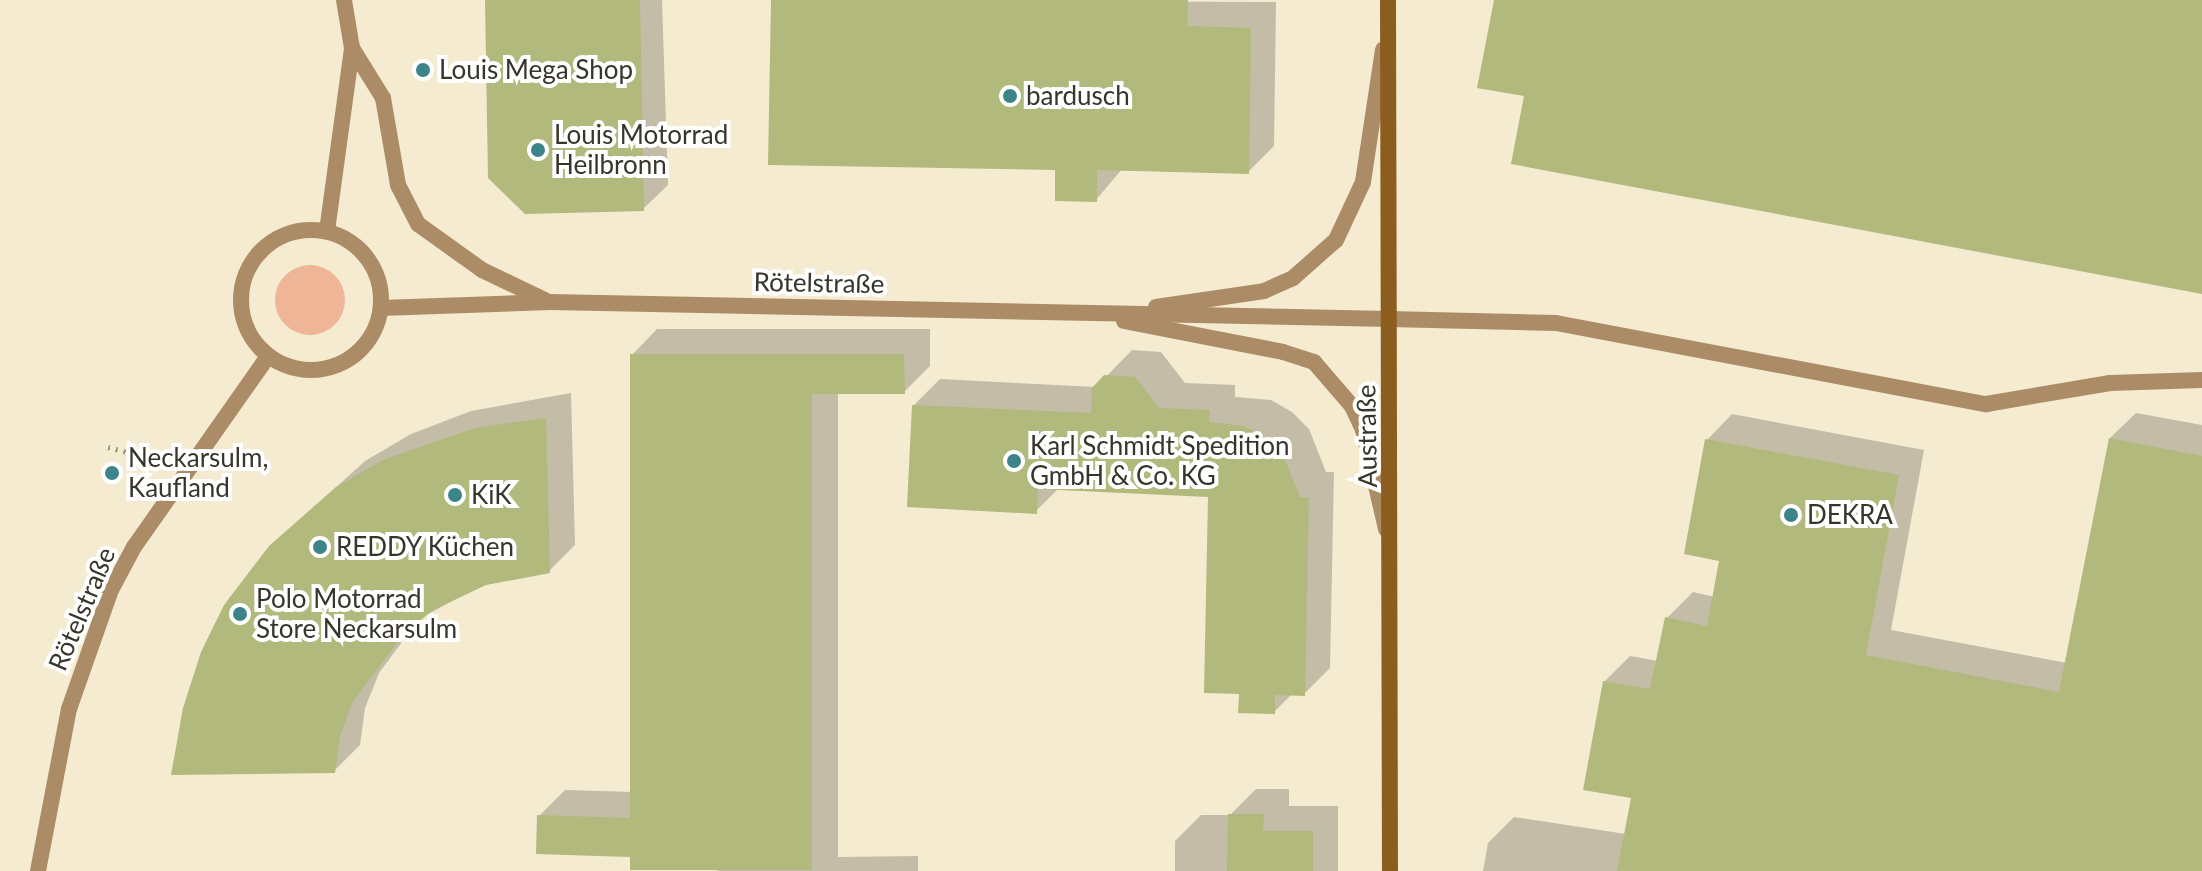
<!DOCTYPE html>
<html>
<head>
<meta charset="utf-8">
<style>
	body { margin:0 }
	#map { position:relative; width:2202px; height:871px; overflow:hidden; background:#f4ebd1; font-family:Lato,sans-serif }
	div>[style] { position:absolute }
	.green>* { inset:0; background:#efb597 }
	.round { border-radius:50% }
	.shadow>* { inset:0; background:#0003 }
	.building>* { inset:0; background:#b1b97c }
	.path>* { height:5px; margin-top:-2.5px; transform-origin:0; background:repeating-linear-gradient(90deg,#9f9885 0 2px,transparent 0 8px) }
	.service>* { height:16px; margin:-8px; padding:0 8px; transform-origin:8px; border-radius:8px; background:#ac8c67 }
	.minor>* { height:16px; margin:-8px; padding:0 8px; transform-origin:8px; border-radius:8px; background:#ac8c67 }
	.minor>.ring { margin:-8px; padding:0; box-sizing:content-box; background:none; border:16px solid #ac8c67; border-radius:50% }
	.secondary>* { height:16px; margin:-8px; padding:0 8px; transform-origin:8px; border-radius:8px; background:#8b5d1f }
	.dots>* { width:22px; height:22px; translate:-50% -50%; box-sizing:border-box; border:4px solid #fff; border-radius:50% }
	span { translate:-50% -50%; white-space:nowrap; text-align:center; line-height:1.15; -webkit-text-stroke:8px #fff; paint-order:stroke }
	.poi-label { font-size:26px; color:#38352a }
	.left { translate:0 -50%; text-align:left }
	.street-label { font-size:26px; color:#38352a }
</style>
</head>
<body>
<div id="map">
	<div class="green">
		<i class="round" style="left:275px;top:265px;width:70px;height:70px"></i>
	</div>
	<div class="shadow">
		<i style="clip-path:polygon(487px 0,662px 0,668px 185px,643px 209px)"></i>
		<i style="clip-path:polygon(773px 0,1276px 2px,1274px 146px,1248px 172px,1122px 169px,1096px 200px,1057px 168px)"></i>
		<i style="clip-path:polygon(657px 329px,930px 329px,930px 366px,904px 392px,838px 392px,838px 857px,918px 856px,918px 871px,720px 871px,632px 855px,539px 816px,565px 790px,632px 792px,632px 355px)"></i>
		<i style="clip-path:polygon(1132px 350px,1161px 352px,1185px 383px,1235px 385px,1235px 397px,1271px 400px,1292px 412px,1309px 429px,1326px 472px,1334px 472px,1330px 668px,1304px 694px,1292px 694px,1274px 712px,1210px 495px,1059px 488px,1036px 511px,914px 405px,940px 379px,1096px 387px)"></i>
		<i style="clip-path:polygon(571px 393px,575px 545px,549px 571px,486px 583px,419px 619px,379px 673px,365px 708px,360px 745px,334px 771px,270px 547px,365px 461px,411px 434px,471px 411px)"></i>
		<i style="clip-path:polygon(2136px 413px,2202px 425px,2202px 871px,1483px 871px,1488px 843px,1514px 817px,1626px 834px,1633px 797px,1604px 682px,1630px 656px,1658px 661px,1667px 618px,1693px 592px,1715px 597px,1722px 559px,1707px 440px,1732px 414px,1924px 450px,1891px 630px,2067px 663px,2110px 438px)"></i>
		<i style="clip-path:polygon(1256px 789px,1289px 789px,1289px 806px,1338px 806px,1338px 871px,1175px 871px,1175px 841px,1201px 815px,1230px 815px)"></i>
	</div>
	<div class="building">
		<i style="clip-path:polygon(485px 0,640px 0,644px 211px,525px 214px,488px 178px)"></i>
		<i style="clip-path:polygon(771px 0,1188px 0,1187px 26px,1251px 28px,1249px 174px,1097px 170px,1097px 202px,1055px 201px,1055px 170px,768px 165px)"></i>
		<i style="clip-path:polygon(1494px 0,2202px 0,2202px 294px,1511px 164px,1524px 96px,1477px 88px)"></i>
		<i style="clip-path:polygon(630px 354px,904px 354px,905px 394px,812px 394px,812px 870px,630px 870px,630px 857px,536px 854px,537px 815px,630px 818px)"></i>
		<i style="clip-path:polygon(1104px 375px,1135px 377px,1159px 408px,1210px 410px,1209px 422px,1244px 426px,1266px 438px,1283px 455px,1300px 497px,1309px 498px,1305px 696px,1275px 695px,1275px 714px,1238px 713px,1239px 694px,1204px 693px,1208px 497px,1038px 489px,1037px 514px,907px 507px,912px 405px,1091px 413px,1092px 388px)"></i>
		<i style="clip-path:polygon(546px 418px,550px 573px,486px 585px,433px 610px,403px 635px,353px 701px,340px 736px,335px 773px,171px 775px,183px 708px,201px 652px,224px 605px,269px 546px,336px 487px,383px 460px,475px 428px)"></i>
		<i style="clip-path:polygon(2109px 438px,2202px 456px,2202px 871px,1617px 871px,1631px 798px,1583px 790px,1603px 681px,1650px 689px,1665px 617px,1707px 626px,1719px 561px,1684px 554px,1705px 439px,1899px 475px,1866px 655px,2059px 692px)"></i>
		<i style="clip-path:polygon(1228px 814px,1264px 814px,1263px 831px,1313px 831px,1313px 871px,1227px 871px)"></i>
	</div>
	<div class="path">
		<i style="left:108px;top:447px;width:23px;rotate:15deg"></i>
	</div>
	<div class="service">
		<i style="left:1389px;top:319px;width:167px;rotate:1.4deg"></i>
		<i style="left:1556px;top:323px;width:438px;rotate:10.7deg"></i>
		<i style="left:1986px;top:404px;width:126px;rotate:-9.6deg"></i>
		<i style="left:2110px;top:383px;width:92px;rotate:-1.9deg"></i>
	</div>
	<div class="minor">
		<i style="left:352px;top:48px;width:59px;rotate:58.2deg"></i>
		<i style="left:383px;top:98px;width:88px;rotate:80.2deg"></i>
		<i style="left:398px;top:185px;width:44px;rotate:62.9deg"></i>
		<i style="left:418px;top:224px;width:79px;rotate:35.7deg"></i>
		<i style="left:482px;top:270px;width:70px;rotate:25.5deg"></i>
		<i class="ring" style="left:241px;top:230px;width:124px;height:124px"></i>
		<i style="left:327px;top:231px;width:185px;rotate:-82.2deg"></i>
		<i style="left:352px;top:48px;width:49px;rotate:-99.5deg"></i>
		<i style="left:1156px;top:307px;width:109px;rotate:-8.4deg"></i>
		<i style="left:1264px;top:291px;width:32px;rotate:-24deg"></i>
		<i style="left:1293px;top:278px;width:57px;rotate:-41.5deg"></i>
		<i style="left:1336px;top:240px;width:64px;rotate:-65deg"></i>
		<i style="left:1363px;top:182px;width:134px;rotate:-81.4deg"></i>
		<i style="left:381px;top:308px;width:169px;rotate:-2deg"></i>
		<i style="left:550px;top:302px;width:839px;rotate:1.16deg"></i>
		<i style="left:1124px;top:321px;width:162px;rotate:11deg"></i>
		<i style="left:1283px;top:352px;width:33px;rotate:18deg"></i>
		<i style="left:1314px;top:362px;width:58px;rotate:49.2deg"></i>
		<i style="left:1352px;top:406px;width:26px;rotate:65deg"></i>
		<i style="left:1363px;top:430px;width:102px;rotate:76.9deg"></i>
		<i style="left:38px;top:871px;width:165px;rotate:-79.2deg"></i>
		<i style="left:69px;top:709px;width:126px;rotate:-70.6deg"></i>
		<i style="left:111px;top:590px;width:49px;rotate:-61.9deg"></i>
		<i style="left:134px;top:547px;width:233px;rotate:-54.9deg"></i>
	</div>
	<div class="secondary">
		<i style="left:1388px;top:0;width:871px;rotate:89.87deg"></i>
	</div>
	<div class="dots">
		<i style="left:423px;top:70px;background:#3c848a"></i>
		<i style="left:1010px;top:96px;background:#3c848a"></i>
		<i style="left:538px;top:150px;background:#3c848a"></i>
		<i style="left:1014px;top:461px;background:#3c848a"></i>
		<i style="left:112px;top:473px;background:#3c848a"></i>
		<i style="left:455px;top:495px;background:#3c848a"></i>
		<i style="left:1791px;top:515px;background:#3c848a"></i>
		<i style="left:320px;top:547px;background:#3c848a"></i>
		<i style="left:240px;top:614px;background:#3c848a"></i>
	</div>
	<div class="poi-label">
		<span class="left" style="left:439px;top:70px">Louis Mega Shop</span>
		<span class="left" style="left:1026px;top:96px">bardusch</span>
		<span class="left" style="left:554px;top:150px">Louis Motorrad<br>Heilbronn</span>
		<span class="left" style="left:1030px;top:461px">Karl Schmidt Spedition<br>GmbH &amp; Co. KG</span>
		<span class="left" style="left:128px;top:473px">Neckarsulm,<br>Kaufland</span>
		<span class="left" style="left:471px;top:495px">KiK</span>
		<span class="left" style="left:1807px;top:515px">DEKRA</span>
		<span class="left" style="left:336px;top:547px">REDDY Küchen</span>
		<span class="left" style="left:256px;top:614px">Polo Motorrad<br>Store Neckarsulm</span>
	</div>
	<div class="street-label">
		<span style="left:819px;top:283px;rotate:1deg">Rötelstraße</span>
		<span style="left:1367px;top:436px;rotate:-91deg">Austraße</span>
		<span style="left:82px;top:609px;rotate:-67deg">Rötelstraße</span>
	</div>
</div>
</body>
</html>
